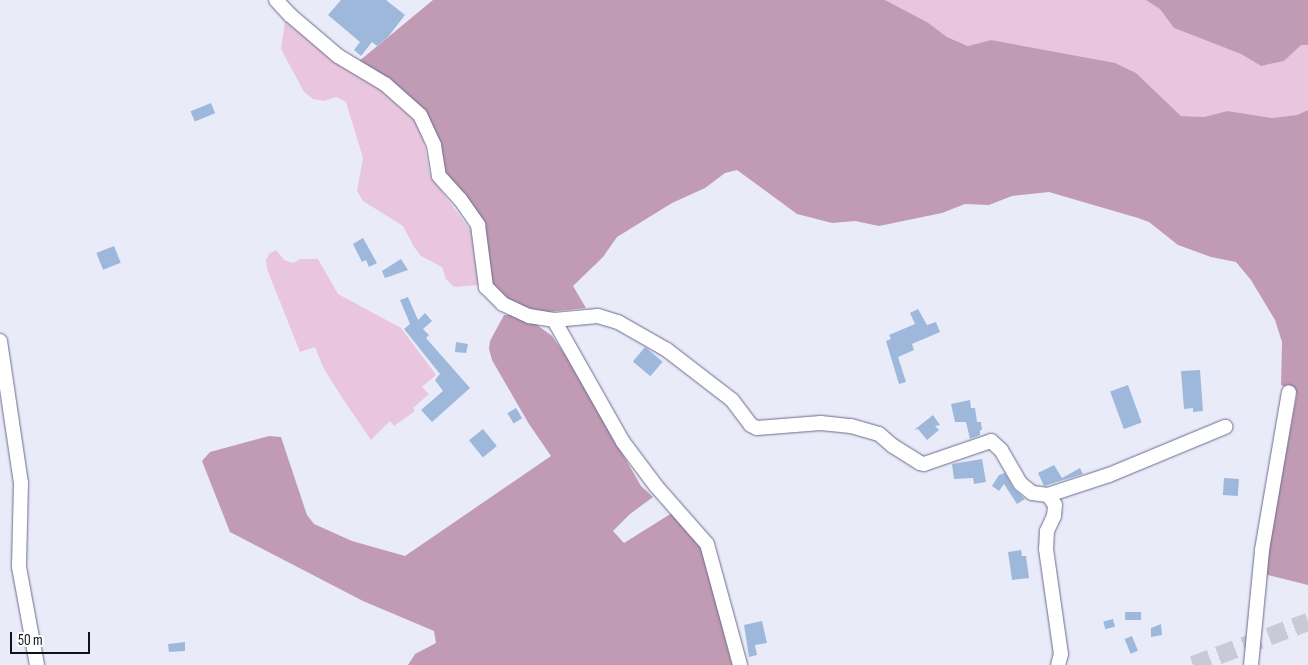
<!DOCTYPE html>
<html>
<head>
<meta charset="utf-8">
<style>
	body { margin:0 }
	#map { position:relative; width:1308px; height:665px; overflow:hidden; background:#e9ebf9; font-family:"Sofia Sans Condensed",sans-serif }
	div>[style] { position:absolute }
	.green>* { inset:0; background:#e9c6dd }
	.forest>* { inset:0; background:#c19ab4 }
	.building>* { inset:0; background:#9db8db; transform-origin:0 0 }
	.major-tunnel>* { height:18px; margin-top:-9px; transform-origin:0; background:repeating-linear-gradient(90deg,#c9cad8 0 18px,transparent 0 27px) }
	.roads { filter:drop-shadow(0 0 1px #6a6c8b) drop-shadow(0 0 1px #6a6c8b) }
	.minor>* { height:14px; margin:-7px; padding:0 7px; transform-origin:7px; border-radius:7px; background:#fff }
	span { translate:-50% -50%; white-space:nowrap; text-align:center; line-height:1.15; -webkit-text-stroke:4px #fff; paint-order:stroke }
	.scale { position:absolute; left:10px; top:632px; width:80px; height:22px; box-sizing:border-box; border:2px solid #11111d; border-top:0; padding-left:6px; font-size:15px; line-height:18px; white-space:nowrap; color:#11111d; -webkit-text-stroke:4px #fff; paint-order:stroke }
</style>
</head>
<body>
<div id="map">
	<div class="green">
		<i style="clip-path:polygon(885px 0,1146px 0,1160px 8px,1174px 28px,1241px 54px,1261px 66px,1284px 61px,1301px 44px,1308px 45px,1308px 110px,1297px 115px,1272px 118px,1227px 111px,1204px 117px,1181px 116px,1136px 73px,991px 40px,969px 46px,947px 37px,927px 22px)"></i>
		<i style="clip-path:polygon(285px 21px,328px 54px,389px 95px,416px 120px,422px 131px,430px 176px,472px 232px,478px 285px,454px 287px,446px 279px,442px 267px,421px 256px,414px 247px,403px 226px,363px 201px,357px 191px,363px 158px,346px 102px,336px 97px,324px 101px,313px 99px,304px 92px,281px 49px)"></i>
		<i style="clip-path:polygon(276px 250px,284px 260px,293px 263px,301px 259px,318px 259px,338px 294px,401px 328px,436px 375px,422px 387px,429px 394px,413px 408px,415px 411px,394px 426px,390px 421px,371px 440px,341px 396px,324px 369px,315px 347px,300px 352px,267px 269px,266px 260px,269px 254px)"></i>
	</div>
	<div class="forest">
		<i style="clip-path:polygon(433px 0,885px 0,927px 22px,947px 37px,968px 46px,991px 40px,1115px 63px,1136px 73px,1181px 116px,1204px 117px,1227px 111px,1272px 118px,1297px 115px,1308px 110px,1308px 585px,1264px 574px,1297px 393px,1281px 385px,1282px 342px,1275px 320px,1251px 280px,1236px 262px,1211px 257px,1178px 245px,1149px 222px,1138px 218px,1049px 192px,1012px 196px,989px 205px,965px 204px,942px 213px,879px 226px,855px 221px,832px 223px,797px 214px,737px 170px,725px 173px,705px 188px,672px 203px,617px 237px,603px 257px,573px 286px,586px 308px,548px 312px,522px 307px,501px 296px,493px 288px,484px 230px,444px 176px,436px 137px,428px 115px,389px 83px,358px 62px)"></i>
		<i style="clip-path:polygon(1146px 0,1308px 0,1308px 45px,1301px 45px,1284px 61px,1261px 66px,1241px 54px,1174px 28px,1160px 9px)"></i>
		<i style="clip-path:polygon(504px 315px,512px 315px,537px 325px,552px 336px,566px 356px,641px 486px,653px 497px,630px 514px,613px 531px,624px 543px,672px 513px,702px 546px,732px 665px,408px 665px,415px 654px,436px 643px,434px 631px,363px 601px,230px 532px,202px 461px,210px 452px,269px 436px,281px 437px,307px 515px,314px 524px,352px 541px,405px 556px,551px 456px,529px 424px,492px 360px,489px 349px,490px 341px)"></i>
	</div>
	<div class="building">
		<i style="clip-path:polygon(341px 0,386px 0,405px 15px,388px 37px,377px 46px,372px 42px,361px 56px,354px 50px,360px 42px,328px 15px)"></i>
		<i style="left:211px;top:103px;width:11px;height:22px;rotate:68deg"></i>
		<i style="clip-path:polygon(363px 238px,377px 263px,369px 267px,366px 260px,362px 262px,353px 244px)"></i>
		<i style="left:114px;top:246px;width:18px;height:19px;rotate:68deg"></i>
		<i style="clip-path:polygon(401px 259px,408px 270px,385px 278px,382px 271px)"></i>
		<i style="clip-path:polygon(408px 297px,418px 320px,425px 313px,432px 321px,423px 329px,429px 335px,426px 338px,470px 388px,432px 422px,421px 410px,443px 391px,435px 380px,440px 374px,404px 329px,410px 324px,400px 300px)"></i>
		<i style="clip-path:polygon(918px 309px,927px 325px,936px 322px,940px 332px,912px 344px,914px 350px,898px 357px,906px 382px,899px 384px,886px 341px,891px 339px,889px 335px,915px 324px,910px 313px)"></i>
		<i style="clip-path:polygon(456px 342px,468px 344px,466px 353px,455px 352px)"></i>
		<i style="left:645px;top:347px;width:23px;height:19px;rotate:40deg"></i>
		<i style="clip-path:polygon(1200px 370px,1203px 411px,1193px 412px,1193px 408px,1184px 409px,1181px 371px)"></i>
		<i style="left:1128px;top:385px;width:40px;height:19px;rotate:70deg"></i>
		<i style="clip-path:polygon(970px 400px,971px 408px,975px 408px,977px 422px,981px 422px,982px 430px,980px 430px,980px 435px,970px 439px,966px 422px,955px 422px,951px 404px)"></i>
		<i style="left:516px;top:408px;width:12px;height:10px;rotate:59deg"></i>
		<i style="clip-path:polygon(933px 415px,940px 425px,935px 426px,939px 430px,927px 440px,918px 429px,914px 430px)"></i>
		<i style="left:483px;top:429px;width:22px;height:18px;rotate:51deg"></i>
		<i style="clip-path:polygon(982px 459px,986px 482px,974px 484px,973px 478px,954px 479px,952px 464px)"></i>
		<i style="clip-path:polygon(1054px 465px,1062px 478px,1080px 468px,1083px 474px,1044px 486px,1038px 473px)"></i>
		<i style="clip-path:polygon(1005px 473px,1014px 489px,1025px 499px,1017px 504px,1004px 484px,999px 491px,992px 486px,999px 475px)"></i>
		<i style="left:1224px;top:478px;width:15px;height:17px;rotate:4deg"></i>
		<i style="clip-path:polygon(1021px 550px,1022px 556px,1026px 556px,1029px 578px,1012px 580px,1008px 552px)"></i>
		<i style="left:1141px;top:612px;width:8px;height:16px;rotate:90deg"></i>
		<i style="left:1113px;top:619px;width:8px;height:10px;rotate:76deg"></i>
		<i style="clip-path:polygon(762px 621px,767px 643px,755px 645px,757px 655px,749px 657px,744px 625px)"></i>
		<i style="clip-path:polygon(1161px 624px,1162px 635px,1151px 637px,1151px 628px)"></i>
		<i style="left:1132px;top:636px;width:16px;height:8px;rotate:68deg"></i>
		<i style="clip-path:polygon(185px 642px,185px 651px,169px 652px,168px 644px)"></i>
	</div>
	<div class="major-tunnel">
		<i style="left:1193px;top:665px;width:123px;rotate:-20.5deg"></i>
	</div>
	<div class="roads">
		<div class="minor">
			<i style="left:276px;top:0;width:21px;rotate:47deg"></i>
			<i style="left:290px;top:15px;width:63px;rotate:40.5deg"></i>
			<i style="left:338px;top:56px;width:55px;rotate:30.8deg"></i>
			<i style="left:385px;top:84px;width:47px;rotate:41.5deg"></i>
			<i style="left:420px;top:115px;width:33px;rotate:65deg"></i>
			<i style="left:434px;top:145px;width:31px;rotate:81deg"></i>
			<i style="left:439px;top:176px;width:31px;rotate:48deg"></i>
			<i style="left:460px;top:199px;width:32px;rotate:55deg"></i>
			<i style="left:478px;top:225px;width:63px;rotate:82.6deg"></i>
			<i style="left:486px;top:287px;width:24px;rotate:45deg"></i>
			<i style="left:503px;top:304px;width:29px;rotate:25deg"></i>
			<i style="left:529px;top:316px;width:25px;rotate:9deg"></i>
			<i style="left:554px;top:320px;width:44px;rotate:-5.2deg"></i>
			<i style="left:598px;top:316px;width:21px;rotate:17deg"></i>
			<i style="left:618px;top:322px;width:56px;rotate:29.7deg"></i>
			<i style="left:667px;top:350px;width:82px;rotate:37.6deg"></i>
			<i style="left:732px;top:400px;width:31px;rotate:53deg"></i>
			<i style="left:751px;top:425px;width:7px;rotate:27deg"></i>
			<i style="left:757px;top:428px;width:64px;rotate:-4.5deg"></i>
			<i style="left:821px;top:423px;width:30px;rotate:6deg"></i>
			<i style="left:851px;top:426px;width:29px;rotate:16deg"></i>
			<i style="left:879px;top:434px;width:18px;rotate:41deg"></i>
			<i style="left:893px;top:446px;width:32px;rotate:32deg"></i>
			<i style="left:920px;top:463px;width:4px;rotate:14deg"></i>
			<i style="left:924px;top:464px;width:71px;rotate:-18.9deg"></i>
			<i style="left:991px;top:441px;width:13px;rotate:42deg"></i>
			<i style="left:1001px;top:450px;width:39px;rotate:60deg"></i>
			<i style="left:1021px;top:484px;width:14px;rotate:39deg"></i>
			<i style="left:1032px;top:493px;width:16px;rotate:7deg"></i>
			<i style="left:1048px;top:495px;width:64px;rotate:-18.2deg"></i>
			<i style="left:1109px;top:475px;width:126px;rotate:-22.5deg"></i>
			<i style="left:554px;top:320px;width:140px;rotate:60.5deg"></i>
			<i style="left:623px;top:442px;width:55px;rotate:53.1deg"></i>
			<i style="left:656px;top:486px;width:77px;rotate:48.7deg"></i>
			<i style="left:707px;top:544px;width:125px;rotate:74.7deg"></i>
			<i style="left:0;top:341px;width:144px;rotate:81.6deg"></i>
			<i style="left:21px;top:483px;width:84px;rotate:91.4deg"></i>
			<i style="left:19px;top:567px;width:100px;rotate:79.6deg"></i>
			<i style="left:1048px;top:495px;width:12px;rotate:55deg"></i>
			<i style="left:1055px;top:505px;width:11px;rotate:95deg"></i>
			<i style="left:1054px;top:516px;width:17px;rotate:115deg"></i>
			<i style="left:1047px;top:531px;width:18px;rotate:93deg"></i>
			<i style="left:1046px;top:549px;width:106px;rotate:81.9deg"></i>
			<i style="left:1061px;top:654px;width:11px;rotate:105deg"></i>
			<i style="left:1251px;top:665px;width:116px;rotate:-84.5deg"></i>
			<i style="left:1262px;top:550px;width:160px;rotate:-80.3deg"></i>
		</div>
	</div>
	<div class="scale">50 m</div>
</div>
</body>
</html>
